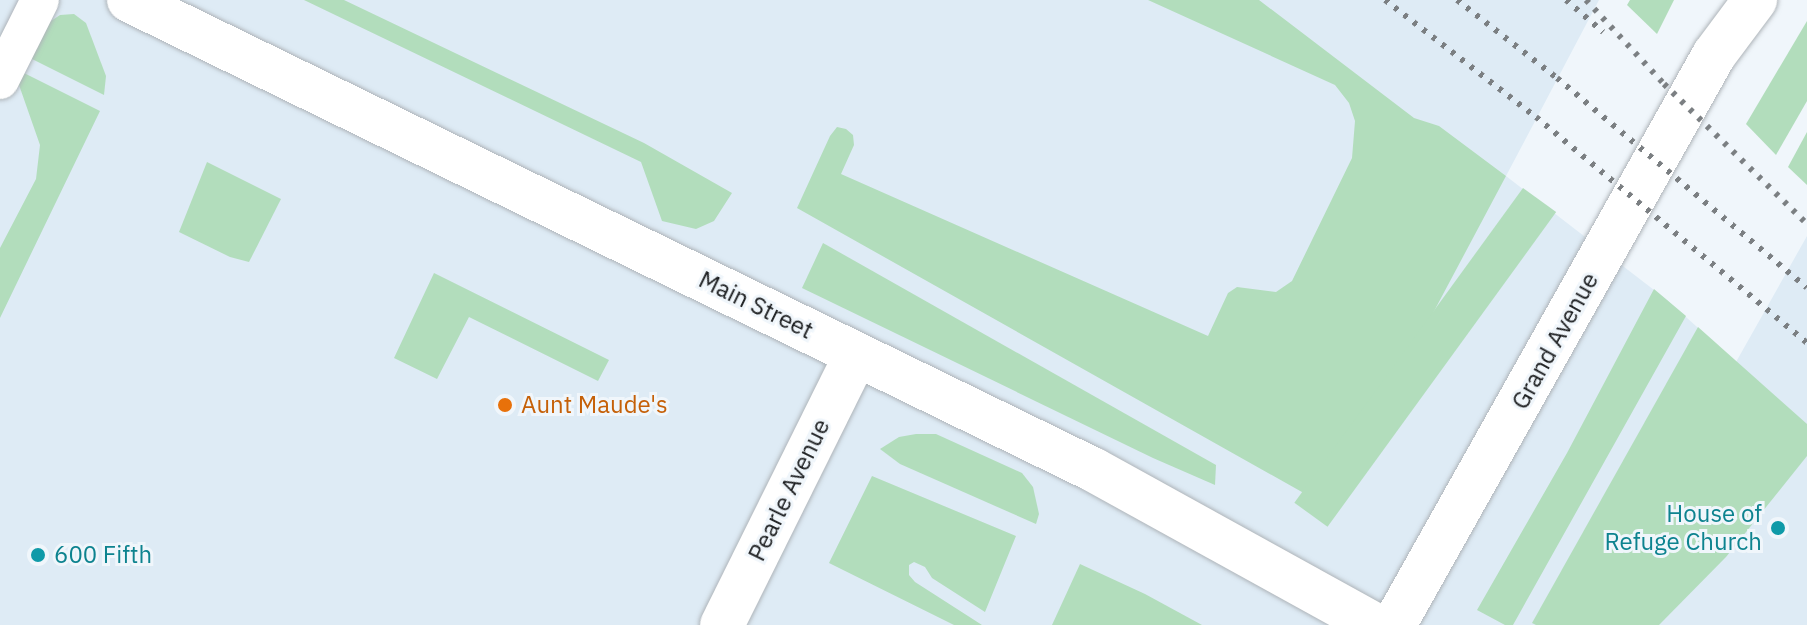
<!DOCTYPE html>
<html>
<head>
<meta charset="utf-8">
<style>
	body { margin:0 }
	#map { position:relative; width:1807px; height:625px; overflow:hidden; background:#f0f6fb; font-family:"IBM Plex Sans",sans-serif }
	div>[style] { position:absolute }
	.built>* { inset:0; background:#deebf5 }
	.green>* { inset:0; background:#b2ddbc; transform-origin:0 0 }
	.roads { filter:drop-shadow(0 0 2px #aeb4b9) drop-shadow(0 0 2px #aeb4b9) }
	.lane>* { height:38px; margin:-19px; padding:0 19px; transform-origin:19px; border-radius:19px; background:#fff }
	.street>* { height:44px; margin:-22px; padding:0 22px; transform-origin:22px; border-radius:22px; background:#fff }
	.secondary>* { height:44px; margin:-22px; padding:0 22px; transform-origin:22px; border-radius:22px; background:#fff }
	.primary>* { height:44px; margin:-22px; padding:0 22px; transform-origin:22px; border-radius:22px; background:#fff }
	.rail>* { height:6px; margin-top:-3px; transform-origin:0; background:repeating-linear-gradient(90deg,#7b7f82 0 4px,transparent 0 12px) }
	.dots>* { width:22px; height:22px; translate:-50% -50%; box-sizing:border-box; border:4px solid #f0f6fb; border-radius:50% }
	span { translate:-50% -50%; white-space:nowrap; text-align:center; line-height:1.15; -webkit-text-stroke:6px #f0f6fb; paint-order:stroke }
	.street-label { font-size:24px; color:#1b1d1f }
	.food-label { font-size:24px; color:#c56008 }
	.left { translate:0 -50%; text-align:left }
	.culture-label { font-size:24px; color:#0d838f }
	.right { translate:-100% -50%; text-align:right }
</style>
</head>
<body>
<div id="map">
	<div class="built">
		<i style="clip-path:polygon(0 0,1599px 0,1506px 176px,1667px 300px,1736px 362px,1807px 236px,1807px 625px,0 625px)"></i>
	</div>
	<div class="green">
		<i style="clip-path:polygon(304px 0,344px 0,644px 143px,732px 193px,714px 221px,696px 229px,662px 221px,641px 162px)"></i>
		<i style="clip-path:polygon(1148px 0,1259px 0,1414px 118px,1439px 126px,1506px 176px,1375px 422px,1325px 505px,797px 208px,830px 136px,837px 127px,846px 129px,853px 135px,854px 145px,841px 174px,1208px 336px,1228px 293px,1237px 287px,1276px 292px,1292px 281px,1352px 158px,1355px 121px,1349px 103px,1335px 85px)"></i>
		<i style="clip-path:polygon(1630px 0,1674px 0,1657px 34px,1627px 5px)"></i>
		<i style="clip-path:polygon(74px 14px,86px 23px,106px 76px,104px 95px,28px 57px,45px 25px,60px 15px)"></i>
		<i style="clip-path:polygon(1807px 21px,1807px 101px,1776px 155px,1746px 124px)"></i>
		<i style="clip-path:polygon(22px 72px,100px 111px,0 318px,0 248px,36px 179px,40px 145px,19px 85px)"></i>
		<i style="clip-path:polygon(1807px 132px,1807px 185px,1788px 167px)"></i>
		<i style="clip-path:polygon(207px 162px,281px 199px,249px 262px,230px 257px,179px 232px)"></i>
		<i style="left:1523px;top:188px;width:41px;height:389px;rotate:36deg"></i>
		<i style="clip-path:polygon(823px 243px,1216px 465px,1215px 485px,1153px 458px,802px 288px)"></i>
		<i style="clip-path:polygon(434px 273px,609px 360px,598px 381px,469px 317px,437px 379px,394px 358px)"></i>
		<i style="clip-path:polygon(1654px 289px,1686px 316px,1513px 625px,1505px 625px,1477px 610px,1567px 453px)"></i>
		<i style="clip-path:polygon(1698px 327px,1807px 424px,1807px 456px,1726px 557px,1659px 625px,1536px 625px,1532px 623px)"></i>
		<i style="clip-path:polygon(916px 434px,936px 434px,1022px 473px,1033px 487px,1039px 514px,1036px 524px,900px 464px,880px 449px,899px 437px)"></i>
		<i style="clip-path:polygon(872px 476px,1016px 536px,985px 612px,932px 578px,925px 567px,914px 562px,909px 565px,909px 575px,915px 582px,982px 625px,954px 625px,829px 563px)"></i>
		<i style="clip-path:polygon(1080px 564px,1145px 594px,1202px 625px,1052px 625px)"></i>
	</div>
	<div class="roads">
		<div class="lane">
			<i style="left:0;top:80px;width:89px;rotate:-63.4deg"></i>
		</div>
		<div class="street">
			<i style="left:722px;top:625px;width:301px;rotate:-63.6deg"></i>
		</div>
		<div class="secondary">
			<i style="left:129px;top:0;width:1073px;rotate:25.97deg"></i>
			<i style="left:1094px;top:470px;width:321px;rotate:28.9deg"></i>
		</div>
		<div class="primary">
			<i style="left:1394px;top:625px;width:654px;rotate:-60.69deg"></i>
			<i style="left:1714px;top:55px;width:69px;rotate:-53.3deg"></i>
		</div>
	</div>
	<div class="rail">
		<i style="left:1385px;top:0;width:191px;rotate:37.8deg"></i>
		<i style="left:1536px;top:117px;width:353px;rotate:39.8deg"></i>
		<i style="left:1457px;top:0;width:127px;rotate:38deg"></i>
		<i style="left:1557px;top:78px;width:326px;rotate:40deg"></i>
		<i style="left:1566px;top:0;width:49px;rotate:40.9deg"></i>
		<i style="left:1586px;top:0;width:115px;rotate:47.1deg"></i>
		<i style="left:1664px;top:84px;width:200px;rotate:44.4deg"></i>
	</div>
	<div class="dots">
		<i style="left:505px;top:405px;background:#e8710a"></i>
		<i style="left:1778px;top:528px;background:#0f9aa8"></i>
		<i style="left:38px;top:555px;background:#0f9aa8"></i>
	</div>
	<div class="street-label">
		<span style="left:756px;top:305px;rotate:26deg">Main Street</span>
		<span style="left:1555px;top:341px;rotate:-61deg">Grand Avenue</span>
		<span style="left:789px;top:490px;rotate:-64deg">Pearle Avenue</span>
	</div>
	<div class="food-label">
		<span class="left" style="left:521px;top:405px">Aunt Maude's</span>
	</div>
	<div class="culture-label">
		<span class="right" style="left:1762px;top:528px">House of<br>Refuge Church</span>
		<span class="left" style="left:54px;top:555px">600 Fifth</span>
	</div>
</div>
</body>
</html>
